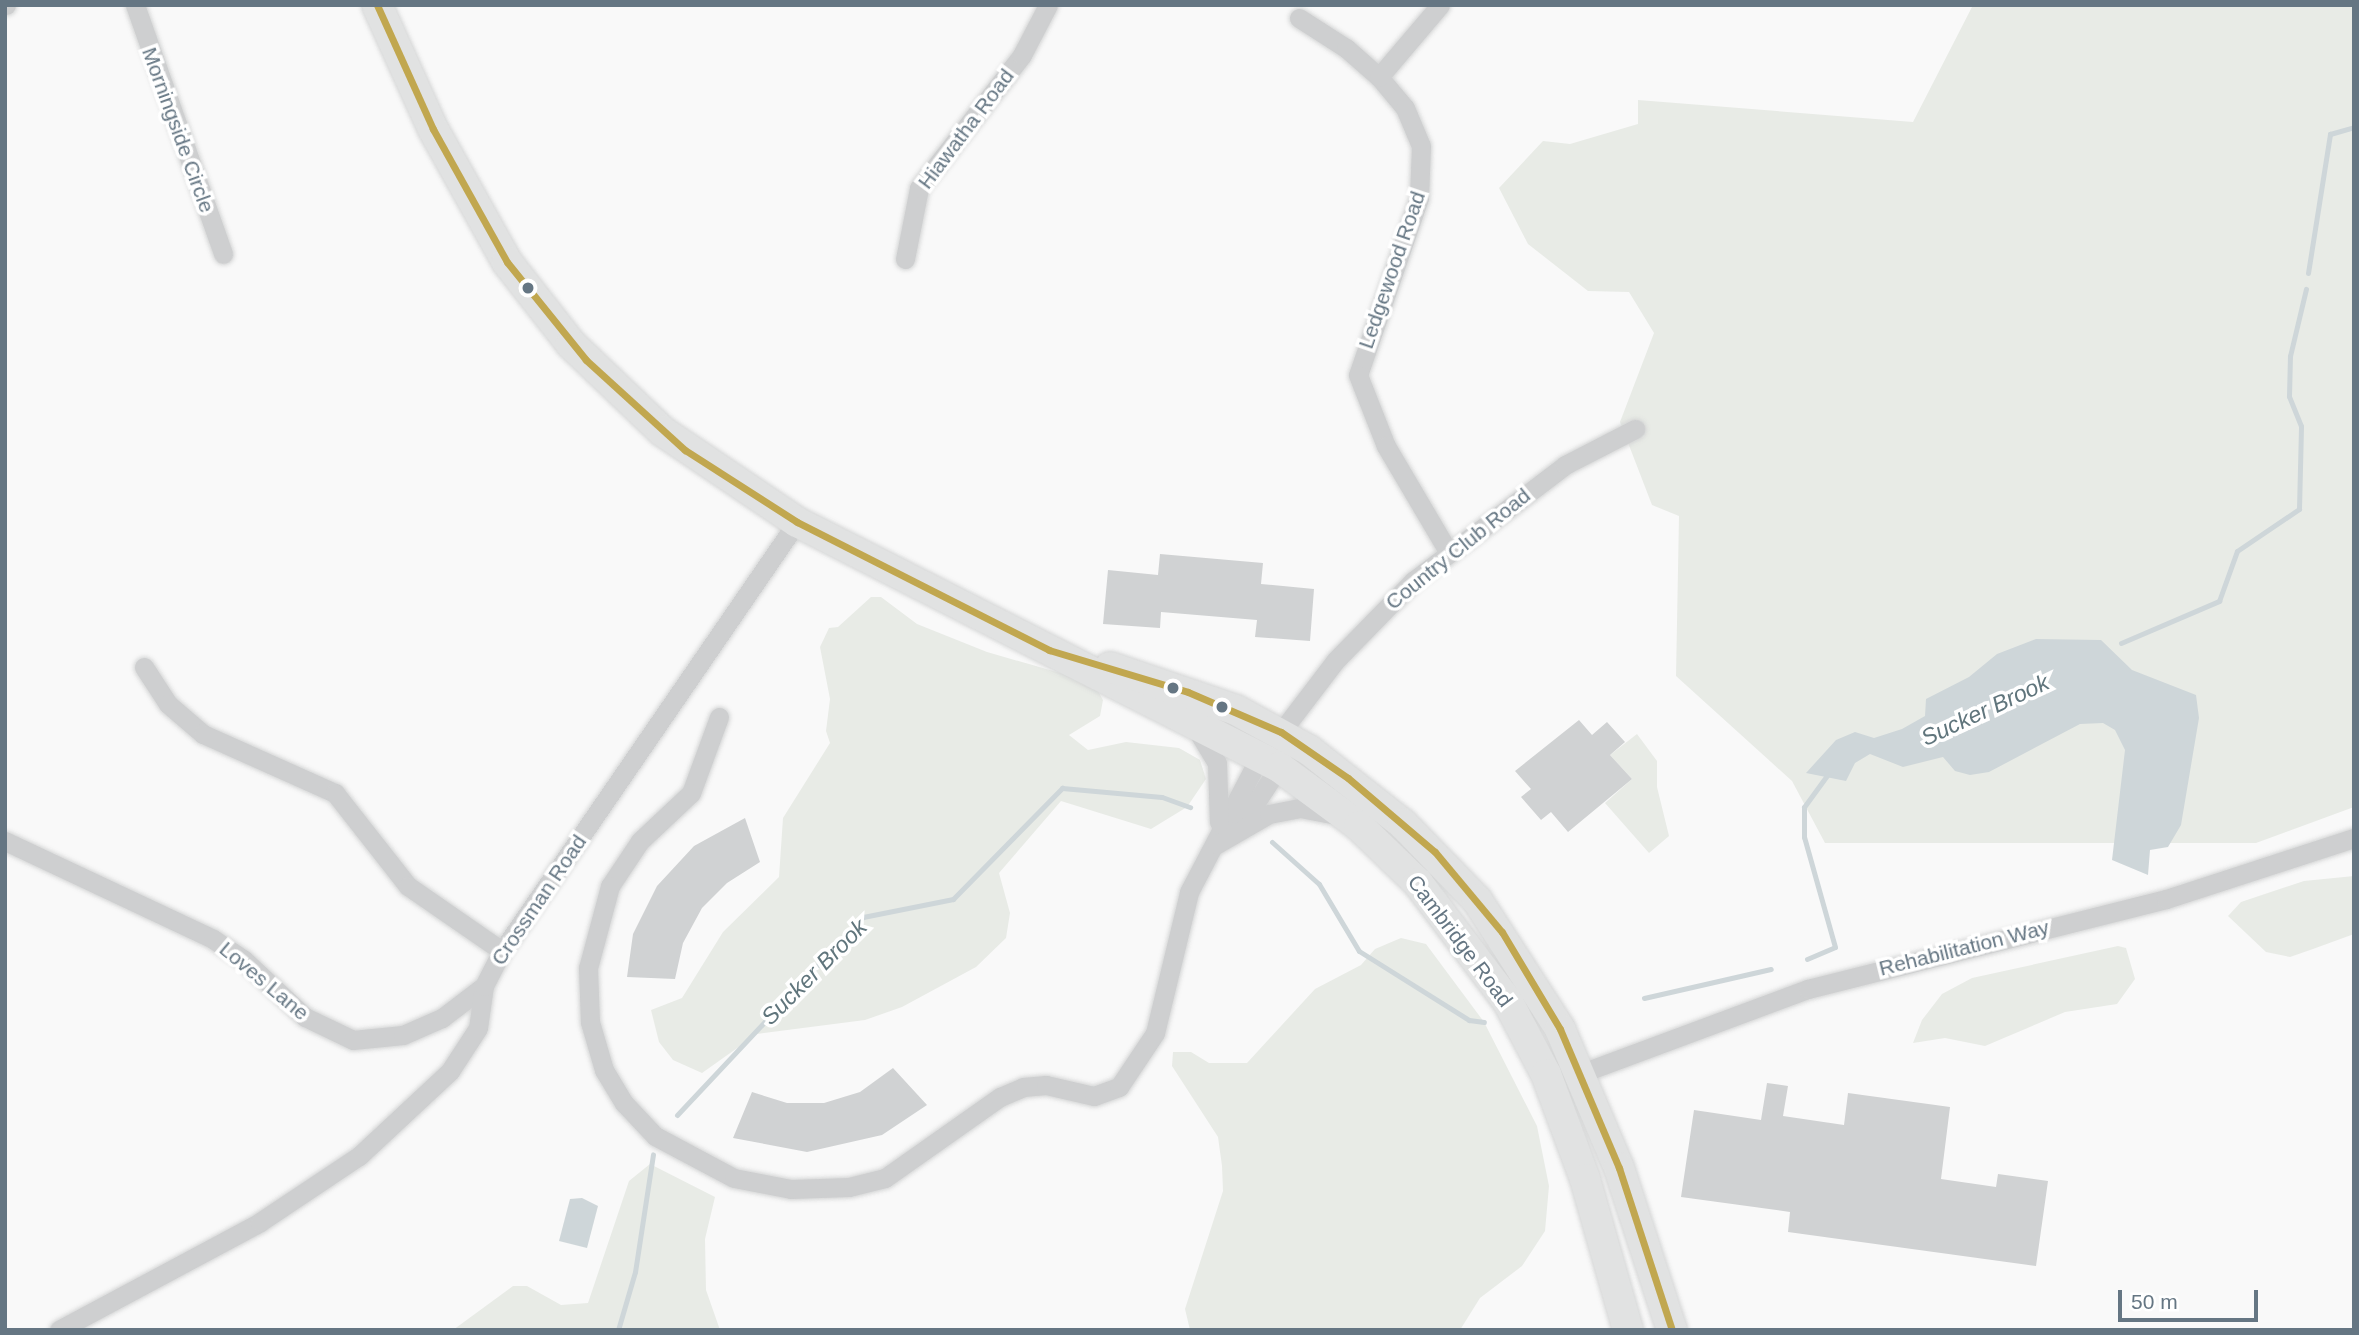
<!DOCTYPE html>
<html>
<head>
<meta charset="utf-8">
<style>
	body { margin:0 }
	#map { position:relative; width:2359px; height:1335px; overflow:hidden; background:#f9f9f9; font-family:Helvetica,sans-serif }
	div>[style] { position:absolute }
	.green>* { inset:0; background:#e8ebe6 }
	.water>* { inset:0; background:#ced6d9 }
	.stream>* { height:5px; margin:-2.5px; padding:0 2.5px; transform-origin:2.5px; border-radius:2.5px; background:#ced6d9 }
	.building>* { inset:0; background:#d0d2d3 }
	.roads { filter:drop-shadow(0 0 2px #d5d6d6) drop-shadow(0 0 2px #d5d6d6) }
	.minor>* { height:19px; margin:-9.5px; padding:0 9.5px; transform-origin:9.5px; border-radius:9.5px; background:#cecfd0 }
	.highway>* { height:30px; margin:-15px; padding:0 15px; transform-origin:15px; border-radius:15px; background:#e1e2e2 }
	.bus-1>* { height:7px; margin:-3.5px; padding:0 3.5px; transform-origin:3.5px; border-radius:3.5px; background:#c1a74f }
	.dots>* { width:19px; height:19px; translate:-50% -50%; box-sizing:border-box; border:4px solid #fff; border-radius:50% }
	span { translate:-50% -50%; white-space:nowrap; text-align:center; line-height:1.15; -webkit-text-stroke:7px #fff; paint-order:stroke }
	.street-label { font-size:21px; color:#657683 }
	.water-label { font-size:23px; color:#60757c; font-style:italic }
	.frame { position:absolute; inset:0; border:7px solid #657683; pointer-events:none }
	.scale { position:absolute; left:2118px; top:1290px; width:140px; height:32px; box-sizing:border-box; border:4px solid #657683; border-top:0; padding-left:9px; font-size:21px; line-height:24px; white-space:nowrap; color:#657683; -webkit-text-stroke:5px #fff; paint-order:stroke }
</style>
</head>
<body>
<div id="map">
	<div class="green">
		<i style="clip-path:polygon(1973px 5px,2354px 5px,2354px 807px,2256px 843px,1825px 843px,1792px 781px,1676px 676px,1679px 516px,1652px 505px,1620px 422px,1654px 333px,1629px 292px,1588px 291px,1528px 244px,1499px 188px,1543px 141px,1570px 144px,1638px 124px,1638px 100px,1913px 122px)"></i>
		<i style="clip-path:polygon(871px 597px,881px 597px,917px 624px,987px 652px,1067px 675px,1098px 691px,1103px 700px,1100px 716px,1069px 735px,1088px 750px,1126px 742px,1179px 748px,1200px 760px,1206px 779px,1187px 807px,1151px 829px,1061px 801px,999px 873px,1010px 913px,1006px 938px,976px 967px,902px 1007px,865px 1020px,757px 1034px,702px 1073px,673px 1060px,659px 1042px,651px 1010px,682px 998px,723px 932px,779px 877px,783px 818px,830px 743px,826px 731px,830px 699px,820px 647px,829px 628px,838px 627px)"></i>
		<i style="clip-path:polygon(1637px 734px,1657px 761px,1657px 787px,1669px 836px,1649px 853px,1605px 803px,1632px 779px,1610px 755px)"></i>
		<i style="clip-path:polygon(2354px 876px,2354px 934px,2313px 949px,2290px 957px,2266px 952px,2228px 916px,2241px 902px,2304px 881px)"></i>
		<i style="clip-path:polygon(1401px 938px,1426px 944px,1484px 1022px,1537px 1126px,1549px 1186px,1545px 1231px,1522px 1266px,1480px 1298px,1460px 1330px,1190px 1330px,1185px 1309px,1223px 1191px,1222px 1166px,1218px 1137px,1172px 1066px,1173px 1052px,1191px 1052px,1209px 1063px,1247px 1063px,1315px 989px,1361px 965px,1375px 949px)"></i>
		<i style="clip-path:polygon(2118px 946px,2126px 948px,2135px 979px,2117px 1004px,2065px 1012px,1985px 1046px,1945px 1038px,1913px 1043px,1922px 1020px,1942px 994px,1972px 978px)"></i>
		<i style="clip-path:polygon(650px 1164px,715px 1197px,705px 1239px,706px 1290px,720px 1330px,453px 1330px,513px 1286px,527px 1286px,561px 1305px,588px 1303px,629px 1181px)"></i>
	</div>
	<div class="water">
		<i style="clip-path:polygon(2036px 639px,2101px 640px,2132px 670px,2196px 695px,2199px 718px,2181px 825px,2168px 847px,2150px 850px,2148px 875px,2112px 860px,2125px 750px,2115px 730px,2103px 723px,2080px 724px,1989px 772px,1970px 775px,1955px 771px,1943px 757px,1903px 767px,1870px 754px,1855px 763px,1846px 781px,1806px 773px,1836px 740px,1855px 732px,1874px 738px,1902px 729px,1925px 716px,1926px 699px,1969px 677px,1997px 654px)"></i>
		<i style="clip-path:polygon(582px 1198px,598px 1206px,587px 1248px,559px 1241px,570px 1199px)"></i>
	</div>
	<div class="stream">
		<i style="left:2308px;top:273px;width:141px;rotate:-81deg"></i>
		<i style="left:2330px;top:134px;width:25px;rotate:-16deg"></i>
		<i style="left:2121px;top:643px;width:107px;rotate:-23.2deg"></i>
		<i style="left:2219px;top:601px;width:53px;rotate:-70.2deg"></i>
		<i style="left:2237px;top:551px;width:75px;rotate:-34.1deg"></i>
		<i style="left:2299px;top:509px;width:83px;rotate:-88.6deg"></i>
		<i style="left:2301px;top:426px;width:32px;rotate:-112deg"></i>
		<i style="left:2289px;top:396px;width:40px;rotate:-88.6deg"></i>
		<i style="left:2290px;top:356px;width:69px;rotate:-76.6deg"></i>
		<i style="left:1272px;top:842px;width:63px;rotate:41.8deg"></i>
		<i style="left:1319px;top:884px;width:78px;rotate:59.2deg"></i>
		<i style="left:1359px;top:951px;width:130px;rotate:32.1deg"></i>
		<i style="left:1469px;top:1020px;width:15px;rotate:8deg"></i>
		<i style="left:1807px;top:959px;width:30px;rotate:-23deg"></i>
		<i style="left:1835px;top:947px;width:114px;rotate:-105.7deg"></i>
		<i style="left:1804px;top:837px;width:30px;rotate:-90deg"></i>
		<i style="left:1804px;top:807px;width:39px;rotate:-54deg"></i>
		<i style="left:1644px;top:998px;width:130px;rotate:-12.9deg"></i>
		<i style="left:677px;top:1115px;width:272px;rotate:-46.8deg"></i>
		<i style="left:863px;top:917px;width:92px;rotate:-11.3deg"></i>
		<i style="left:953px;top:899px;width:156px;rotate:-45.5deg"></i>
		<i style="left:1062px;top:788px;width:100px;rotate:5.1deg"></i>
		<i style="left:1162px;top:797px;width:30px;rotate:20deg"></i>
		<i style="left:618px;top:1330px;width:60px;rotate:-73.7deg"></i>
		<i style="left:635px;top:1272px;width:119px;rotate:-81.3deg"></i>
	</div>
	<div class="building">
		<i style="clip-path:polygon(1160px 554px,1263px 563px,1261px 584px,1314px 589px,1310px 641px,1255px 637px,1257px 620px,1161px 612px,1160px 628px,1103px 624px,1108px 570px,1158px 575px)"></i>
		<i style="clip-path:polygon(1579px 720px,1592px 735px,1607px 722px,1625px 742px,1610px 755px,1632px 779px,1568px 832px,1551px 812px,1541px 820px,1521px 797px,1531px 789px,1515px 771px)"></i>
		<i style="clip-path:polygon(745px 818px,760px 862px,727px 883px,702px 908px,683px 943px,675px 979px,627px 977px,633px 934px,657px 886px,694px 846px)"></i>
		<i style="clip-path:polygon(893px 1068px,927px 1105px,882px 1135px,807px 1152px,733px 1138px,752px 1092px,787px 1103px,824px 1103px,860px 1092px)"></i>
		<i style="clip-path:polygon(1767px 1083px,1788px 1086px,1783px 1116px,1844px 1125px,1848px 1093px,1950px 1107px,1941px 1179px,1996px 1187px,1998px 1174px,2048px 1181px,2036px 1266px,1788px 1232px,1790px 1212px,1681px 1197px,1694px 1110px,1761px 1120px)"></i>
	</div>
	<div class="roads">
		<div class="minor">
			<i style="left:5px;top:5px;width:1px"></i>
			<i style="left:135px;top:5px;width:264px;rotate:70.5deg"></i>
			<i style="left:1299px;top:18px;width:56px;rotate:32.6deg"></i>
			<i style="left:1346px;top:48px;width:44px;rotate:41.3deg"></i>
			<i style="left:1379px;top:77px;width:40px;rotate:50deg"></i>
			<i style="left:1405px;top:108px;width:41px;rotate:67.2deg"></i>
			<i style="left:1421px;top:146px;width:52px;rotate:92.2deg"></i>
			<i style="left:1419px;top:198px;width:187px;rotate:109deg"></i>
			<i style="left:1358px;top:375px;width:76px;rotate:68.5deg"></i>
			<i style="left:1386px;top:446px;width:124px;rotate:59.5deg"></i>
			<i style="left:1379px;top:77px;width:94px;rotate:-49.7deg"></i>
			<i style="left:905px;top:259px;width:72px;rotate:-78.8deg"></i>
			<i style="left:919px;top:188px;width:168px;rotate:-52.2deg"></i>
			<i style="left:1022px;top:55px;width:56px;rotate:-62.5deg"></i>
			<i style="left:144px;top:667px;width:44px;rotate:57deg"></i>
			<i style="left:168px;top:704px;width:46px;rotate:40.6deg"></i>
			<i style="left:203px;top:734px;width:145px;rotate:24.1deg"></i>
			<i style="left:335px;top:793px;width:118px;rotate:51.9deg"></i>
			<i style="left:408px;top:886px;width:114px;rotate:34.7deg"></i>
			<i style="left:719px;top:717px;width:81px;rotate:110.2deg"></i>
			<i style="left:691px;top:793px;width:70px;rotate:136.7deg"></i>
			<i style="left:640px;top:841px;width:54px;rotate:123.7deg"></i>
			<i style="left:610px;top:886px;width:85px;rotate:105deg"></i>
			<i style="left:588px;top:968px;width:54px;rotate:87.9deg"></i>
			<i style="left:590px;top:1022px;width:50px;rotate:73.7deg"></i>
			<i style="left:604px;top:1070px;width:39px;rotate:59deg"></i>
			<i style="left:624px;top:1103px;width:45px;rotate:46.8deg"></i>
			<i style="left:655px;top:1136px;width:89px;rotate:28deg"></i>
			<i style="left:734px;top:1178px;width:58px;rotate:10.9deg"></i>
			<i style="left:791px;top:1189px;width:58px;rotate:-2deg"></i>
			<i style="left:849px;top:1187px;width:37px;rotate:-14deg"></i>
			<i style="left:885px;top:1178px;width:141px;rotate:-35.2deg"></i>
			<i style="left:1000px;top:1097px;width:25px;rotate:-23deg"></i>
			<i style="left:1023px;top:1087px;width:23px;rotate:-5deg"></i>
			<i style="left:1046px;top:1085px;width:49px;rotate:12.9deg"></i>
			<i style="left:1094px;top:1096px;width:27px;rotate:-20deg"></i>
			<i style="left:1119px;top:1087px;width:65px;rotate:-56.3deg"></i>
			<i style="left:1155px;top:1033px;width:145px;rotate:-76.4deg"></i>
			<i style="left:1189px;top:892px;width:153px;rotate:-62.4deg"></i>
			<i style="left:1197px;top:730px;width:39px;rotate:59deg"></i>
			<i style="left:1217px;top:763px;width:59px;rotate:88.1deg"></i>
			<i style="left:1281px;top:732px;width:89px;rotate:-52.7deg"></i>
			<i style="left:1335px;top:661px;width:112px;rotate:-45.7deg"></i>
			<i style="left:1413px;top:581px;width:191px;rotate:-37.3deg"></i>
			<i style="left:1565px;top:465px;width:79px;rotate:-27.2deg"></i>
			<i style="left:1241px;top:825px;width:69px;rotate:-56.8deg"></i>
			<i style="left:5px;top:841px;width:230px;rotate:25.2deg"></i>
			<i style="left:213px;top:939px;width:36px;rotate:34deg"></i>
			<i style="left:243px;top:959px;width:85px;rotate:43.1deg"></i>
			<i style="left:305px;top:1017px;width:53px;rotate:25.6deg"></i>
			<i style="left:353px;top:1040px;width:50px;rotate:-5.7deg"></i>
			<i style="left:403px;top:1035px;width:43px;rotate:-23.6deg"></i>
			<i style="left:442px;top:1018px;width:53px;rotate:-37.3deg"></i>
			<i style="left:1217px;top:844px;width:60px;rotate:-30deg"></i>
			<i style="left:1269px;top:814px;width:32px;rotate:-11deg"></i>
			<i style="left:1300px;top:808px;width:33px;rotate:11deg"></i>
			<i style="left:1579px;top:1074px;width:244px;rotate:-20.4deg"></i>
			<i style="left:1808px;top:989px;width:369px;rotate:-14.1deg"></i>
			<i style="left:2166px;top:899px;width:198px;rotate:-18deg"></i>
			<i style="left:59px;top:1330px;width:228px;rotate:-28.2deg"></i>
			<i style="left:260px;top:1222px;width:119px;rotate:-33.7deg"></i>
			<i style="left:359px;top:1156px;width:125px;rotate:-43deg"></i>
			<i style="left:450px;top:1071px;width:51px;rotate:-56.9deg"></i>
			<i style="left:478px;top:1028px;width:42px;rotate:-81.9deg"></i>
			<i style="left:484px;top:986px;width:39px;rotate:-63deg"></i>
			<i style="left:502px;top:951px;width:521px;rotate:-55.49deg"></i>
		</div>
		<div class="highway">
			<i style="left:377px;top:5px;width:136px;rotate:65.7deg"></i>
			<i style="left:433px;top:129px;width:152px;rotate:60.9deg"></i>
			<i style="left:507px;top:262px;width:104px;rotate:52deg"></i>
			<i style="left:571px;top:344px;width:126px;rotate:43.7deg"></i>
			<i style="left:662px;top:431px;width:163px;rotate:34deg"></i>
			<i style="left:797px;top:522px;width:541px;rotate:26.94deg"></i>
			<i style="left:1279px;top:767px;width:99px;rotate:36.4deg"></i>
			<i style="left:1359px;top:826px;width:82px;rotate:44deg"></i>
			<i style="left:1418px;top:883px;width:149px;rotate:52.9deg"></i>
			<i style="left:1508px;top:1002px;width:81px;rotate:62.2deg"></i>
			<i style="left:1546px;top:1074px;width:112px;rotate:69.6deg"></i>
			<i style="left:1585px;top:1179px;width:157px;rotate:74.1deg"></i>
			<i style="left:1110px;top:667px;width:133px;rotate:18.8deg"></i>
			<i style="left:1236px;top:710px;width:83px;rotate:28.7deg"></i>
			<i style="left:1309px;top:750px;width:120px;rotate:38.2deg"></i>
			<i style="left:1403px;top:824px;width:106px;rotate:45.8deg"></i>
			<i style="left:1477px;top:900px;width:153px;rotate:57.2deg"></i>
			<i style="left:1560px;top:1029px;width:151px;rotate:67deg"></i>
			<i style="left:1619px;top:1168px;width:170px;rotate:71.9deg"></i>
		</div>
	</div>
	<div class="bus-1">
		<i style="left:377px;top:5px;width:136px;rotate:65.7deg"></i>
		<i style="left:433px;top:129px;width:152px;rotate:60.9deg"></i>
		<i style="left:507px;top:262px;width:126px;rotate:51.1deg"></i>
		<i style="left:586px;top:360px;width:134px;rotate:42.3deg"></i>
		<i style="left:685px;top:450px;width:133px;rotate:32.7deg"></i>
		<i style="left:797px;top:522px;width:283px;rotate:26.9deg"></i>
		<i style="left:1049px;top:650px;width:145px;rotate:16.8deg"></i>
		<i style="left:1188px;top:692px;width:101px;rotate:23.3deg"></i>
		<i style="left:1281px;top:732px;width:81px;rotate:34.5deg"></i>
		<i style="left:1348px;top:778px;width:114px;rotate:40.4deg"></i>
		<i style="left:1435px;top:852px;width:104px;rotate:50.1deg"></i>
		<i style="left:1502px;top:932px;width:113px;rotate:59.1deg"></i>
		<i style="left:1560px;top:1029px;width:151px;rotate:67deg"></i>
		<i style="left:1619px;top:1168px;width:170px;rotate:71.9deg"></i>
	</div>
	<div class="dots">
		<i style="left:528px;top:288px;background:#657683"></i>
		<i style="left:1173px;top:688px;background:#657683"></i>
		<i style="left:1222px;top:707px;background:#657683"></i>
	</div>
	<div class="street-label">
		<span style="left:966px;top:129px;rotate:-53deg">Hiawatha Road</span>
		<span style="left:178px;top:130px;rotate:70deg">Morningside Circle</span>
		<span style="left:1392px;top:270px;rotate:-71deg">Ledgewood Road</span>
		<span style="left:1458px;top:549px;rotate:-39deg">Country Club Road</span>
		<span style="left:539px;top:900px;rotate:-56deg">Crossman Road</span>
		<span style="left:1460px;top:941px;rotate:53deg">Cambridge Road</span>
		<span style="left:1964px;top:948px;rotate:-14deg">Rehabilitation Way</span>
		<span style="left:264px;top:981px;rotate:40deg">Loves Lane</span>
	</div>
	<div class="water-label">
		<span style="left:1985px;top:710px;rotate:-25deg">Sucker Brook</span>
		<span style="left:814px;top:972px;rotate:-45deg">Sucker Brook</span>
	</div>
	<div class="frame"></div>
	<div class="scale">50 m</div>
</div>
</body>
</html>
